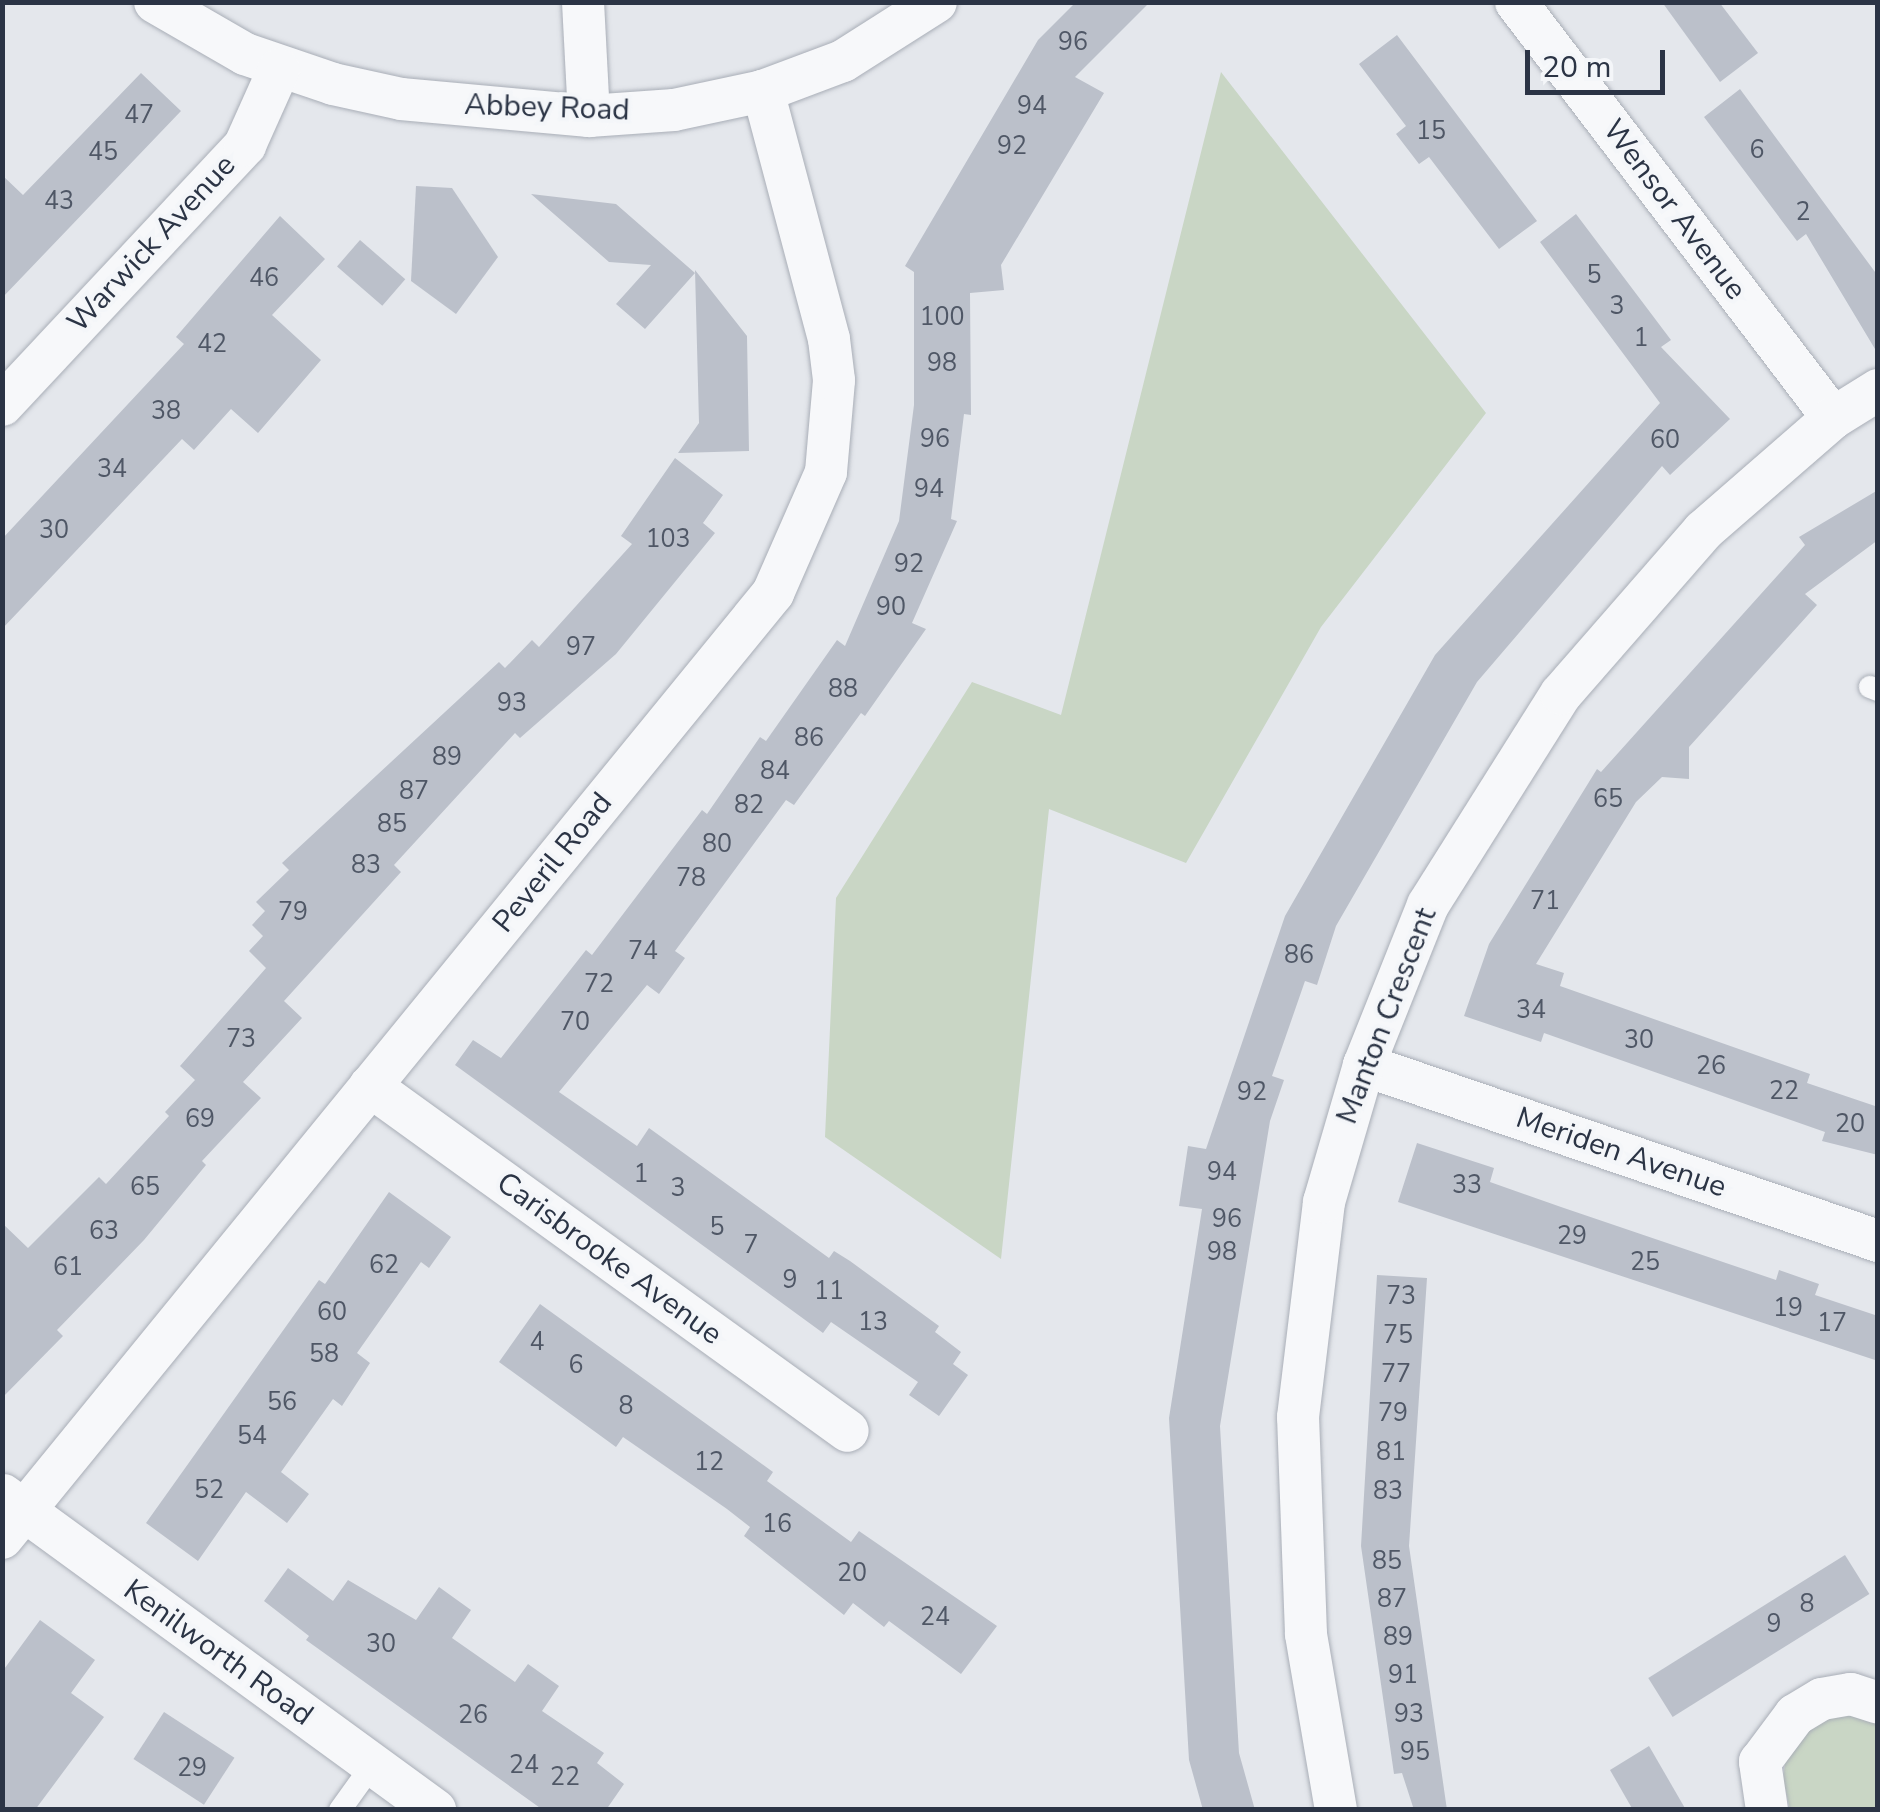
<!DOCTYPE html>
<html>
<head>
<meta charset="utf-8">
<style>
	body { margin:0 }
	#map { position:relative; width:1880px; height:1812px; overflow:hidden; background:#e4e7ec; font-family:"Nunito Sans",sans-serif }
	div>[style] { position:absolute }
	.green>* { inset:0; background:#c9d6c5 }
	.building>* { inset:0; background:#bbc0ca; transform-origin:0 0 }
	.roads { filter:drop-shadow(0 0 2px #a9aeb7) drop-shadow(0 0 2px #a9aeb7) }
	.service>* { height:22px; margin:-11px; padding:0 11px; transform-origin:11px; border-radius:11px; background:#f7f8fa }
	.minor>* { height:42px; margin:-21px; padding:0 21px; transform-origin:21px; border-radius:21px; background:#f7f8fa }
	span { translate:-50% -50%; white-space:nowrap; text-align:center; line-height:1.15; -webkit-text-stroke:8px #f4f6f9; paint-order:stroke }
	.number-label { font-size:25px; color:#4f5766 }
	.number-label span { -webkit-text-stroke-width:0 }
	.street-label { font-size:30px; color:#2b3445 }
	.frame { position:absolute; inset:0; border:5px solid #2b3445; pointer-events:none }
	.scale { position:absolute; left:1525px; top:50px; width:140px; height:45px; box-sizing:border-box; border:5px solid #2b3445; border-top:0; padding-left:12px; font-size:30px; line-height:35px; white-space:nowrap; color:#2b3445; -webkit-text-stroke:8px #f4f6f9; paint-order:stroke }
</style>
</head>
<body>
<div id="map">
	<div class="green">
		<i style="clip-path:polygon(1221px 72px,1486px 413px,1321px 627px,1186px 863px,1049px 809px,1001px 1259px,825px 1137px,836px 898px,972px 682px,1061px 715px)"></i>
		<i style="clip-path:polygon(1849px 1713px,1877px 1721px,1877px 1809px,1790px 1809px,1783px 1780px,1786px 1756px,1817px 1721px)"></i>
	</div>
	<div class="building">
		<i style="clip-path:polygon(1076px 2px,1150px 2px,1075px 77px,1104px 93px,1001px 265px,1004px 290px,970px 293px,971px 415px,964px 414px,951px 519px,957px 521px,912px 623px,926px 629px,865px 716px,861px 713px,794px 805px,786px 800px,675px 951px,685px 958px,659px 994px,647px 985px,559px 1092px,637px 1146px,649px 1128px,829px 1258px,834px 1251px,850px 1261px,939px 1326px,935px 1332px,961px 1352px,953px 1364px,968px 1375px,939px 1416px,909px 1395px,918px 1382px,831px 1322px,823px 1333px,455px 1065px,473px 1040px,501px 1058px,586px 950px,592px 955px,702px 810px,707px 814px,760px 737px,766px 741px,837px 640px,845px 646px,899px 521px,914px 405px,914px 272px,905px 266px,1038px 40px)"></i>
		<i style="clip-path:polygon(1662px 2px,1719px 2px,1758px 53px,1720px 82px)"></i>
		<i style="clip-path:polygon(1397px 35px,1537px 221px,1499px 249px,1429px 157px,1419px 164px,1396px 134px,1406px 126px,1359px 64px)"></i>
		<i style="clip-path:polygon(141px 73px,181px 111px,2px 298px,2px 175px,23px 195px)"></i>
		<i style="clip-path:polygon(1740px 89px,1878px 276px,1878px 354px,1806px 234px,1797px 241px,1704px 117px)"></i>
		<i style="clip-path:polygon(416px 186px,452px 188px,498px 257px,456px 314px,411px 281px)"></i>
		<i style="clip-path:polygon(531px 194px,616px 204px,695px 273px,645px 329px,616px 304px,651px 265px,609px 262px)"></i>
		<i style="clip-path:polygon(1576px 214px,1671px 340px,1661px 347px,1730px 419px,1670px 475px,1662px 466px,1477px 682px,1336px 926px,1317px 985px,1305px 981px,1272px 1076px,1284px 1080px,1270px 1121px,1220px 1426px,1239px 1753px,1255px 1810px,1203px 1810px,1189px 1760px,1169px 1418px,1202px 1209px,1179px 1206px,1188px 1146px,1206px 1149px,1285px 916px,1435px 655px,1660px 403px,1540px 242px)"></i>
		<i style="clip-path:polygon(280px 216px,325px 259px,272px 315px,321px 360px,258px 433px,231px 409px,194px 450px,182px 439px,2px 629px,2px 539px,184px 344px,176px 337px)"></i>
		<i style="left:360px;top:240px;width:60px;height:35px;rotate:41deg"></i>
		<i style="clip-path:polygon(695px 270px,747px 336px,749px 451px,678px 453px,699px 423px)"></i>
		<i style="clip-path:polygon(675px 458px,723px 495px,703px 523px,715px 533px,616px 654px,520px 738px,515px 733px,394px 865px,401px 872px,284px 1001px,302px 1018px,243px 1082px,261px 1098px,202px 1161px,206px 1165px,144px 1240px,57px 1330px,63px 1336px,2px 1398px,2px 1223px,28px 1248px,99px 1177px,106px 1184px,169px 1116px,165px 1112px,195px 1080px,180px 1066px,266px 968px,249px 951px,263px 936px,252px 925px,265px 911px,256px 902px,289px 870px,282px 863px,499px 662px,505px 668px,532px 640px,539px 647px,632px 544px,621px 536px)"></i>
		<i style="clip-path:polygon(1878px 490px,1878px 540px,1805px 594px,1817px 605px,1689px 747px,1689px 779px,1662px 777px,1636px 802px,1536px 964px,1564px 973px,1560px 986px,1810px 1074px,1807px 1083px,1878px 1107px,1878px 1155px,1822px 1141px,1825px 1132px,1544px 1033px,1541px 1042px,1464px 1016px,1489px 944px,1597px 769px,1601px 772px,1805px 545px,1799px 537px)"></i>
		<i style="clip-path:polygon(1417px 1143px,1494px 1168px,1490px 1182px,1561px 1207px,1776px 1280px,1779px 1270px,1819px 1284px,1815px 1295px,1878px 1316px,1878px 1361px,1398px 1202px)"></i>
		<i style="clip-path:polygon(389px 1192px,451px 1237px,429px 1268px,421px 1262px,357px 1353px,370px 1363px,342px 1406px,333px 1399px,281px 1472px,309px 1494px,287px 1523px,246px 1492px,198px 1561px,146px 1523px,319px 1280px,325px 1284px)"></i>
		<i style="clip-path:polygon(1377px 1275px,1427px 1278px,1409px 1546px,1447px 1810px,1414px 1810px,1402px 1773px,1394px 1774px,1361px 1546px)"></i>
		<i style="clip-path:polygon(540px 1304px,773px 1472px,767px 1481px,851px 1542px,859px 1531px,997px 1626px,961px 1674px,889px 1621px,884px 1627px,853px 1603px,844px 1615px,744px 1536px,750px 1527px,727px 1509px,623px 1437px,616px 1447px,499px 1362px)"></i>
		<i style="left:1845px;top:1555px;width:46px;height:232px;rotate:58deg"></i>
		<i style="clip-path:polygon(288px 1568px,333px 1601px,348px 1580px,416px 1620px,439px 1587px,471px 1610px,452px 1638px,515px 1682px,528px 1664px,559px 1686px,542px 1711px,604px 1753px,597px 1763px,624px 1784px,606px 1810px,543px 1810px,306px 1640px,309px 1636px,264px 1601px)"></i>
		<i style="clip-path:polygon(40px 1620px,95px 1660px,71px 1693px,104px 1717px,35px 1810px,2px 1810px,2px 1672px)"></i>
		<i style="left:164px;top:1712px;width:84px;height:56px;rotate:33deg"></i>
		<i style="clip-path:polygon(1649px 1746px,1686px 1810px,1633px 1810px,1610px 1770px)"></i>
	</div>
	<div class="roads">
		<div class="service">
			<i style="left:1870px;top:687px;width:9px;rotate:21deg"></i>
			<i style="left:340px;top:1810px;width:57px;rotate:-54.3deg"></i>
		</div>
		<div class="minor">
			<i style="left:155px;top:2px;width:104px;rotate:30deg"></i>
			<i style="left:245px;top:54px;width:93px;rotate:18.8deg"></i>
			<i style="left:333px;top:84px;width:70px;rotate:12.4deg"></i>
			<i style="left:401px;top:99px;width:189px;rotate:5.2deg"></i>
			<i style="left:589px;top:116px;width:85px;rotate:-4deg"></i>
			<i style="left:674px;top:110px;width:91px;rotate:-12.1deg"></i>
			<i style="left:763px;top:91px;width:85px;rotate:-20.6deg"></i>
			<i style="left:843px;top:61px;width:110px;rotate:-32.4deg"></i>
			<i style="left:583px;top:2px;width:114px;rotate:87deg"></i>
			<i style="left:1516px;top:2px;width:523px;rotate:52.69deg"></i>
			<i style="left:2px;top:405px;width:356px;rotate:-46.9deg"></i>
			<i style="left:245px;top:145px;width:83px;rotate:-65.9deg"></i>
			<i style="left:1364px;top:1065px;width:543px;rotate:18.9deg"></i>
			<i style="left:370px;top:1086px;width:589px;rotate:35.82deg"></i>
			<i style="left:3px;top:1495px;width:535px;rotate:36.1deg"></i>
			<i style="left:2px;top:1538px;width:1220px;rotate:-50.79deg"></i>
			<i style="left:773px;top:593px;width:132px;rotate:-66.3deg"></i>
			<i style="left:826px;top:472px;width:92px;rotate:-85deg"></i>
			<i style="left:834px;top:380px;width:41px;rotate:-97deg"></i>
			<i style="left:829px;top:339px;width:257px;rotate:-104.9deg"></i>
			<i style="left:1336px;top:1810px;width:179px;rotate:-99.7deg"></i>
			<i style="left:1306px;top:1634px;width:217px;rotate:-92.1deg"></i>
			<i style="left:1298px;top:1417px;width:217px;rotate:-83.1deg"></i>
			<i style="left:1324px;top:1202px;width:143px;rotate:-73.7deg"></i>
			<i style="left:1364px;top:1065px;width:172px;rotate:-68.2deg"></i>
			<i style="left:1428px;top:905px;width:249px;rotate:-57.8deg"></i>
			<i style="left:1561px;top:694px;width:216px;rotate:-48.9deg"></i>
			<i style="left:1703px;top:531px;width:172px;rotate:-41deg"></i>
			<i style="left:1833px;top:418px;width:53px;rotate:-31.9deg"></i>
			<i style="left:1767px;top:1810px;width:49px;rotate:-98.3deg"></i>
			<i style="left:1760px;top:1762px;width:59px;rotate:-53.3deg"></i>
			<i style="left:1795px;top:1715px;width:31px;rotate:-31deg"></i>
			<i style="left:1822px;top:1699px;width:29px;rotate:-10deg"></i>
			<i style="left:1851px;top:1694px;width:28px;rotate:18deg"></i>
		</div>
	</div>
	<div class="number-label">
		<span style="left:1073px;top:42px">96</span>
		<span style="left:1032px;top:106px">94</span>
		<span style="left:139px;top:115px">47</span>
		<span style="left:1431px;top:131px">15</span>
		<span style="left:1012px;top:146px">92</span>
		<span style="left:1757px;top:150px">6</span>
		<span style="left:103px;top:152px">45</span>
		<span style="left:59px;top:201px">43</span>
		<span style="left:1803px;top:212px">2</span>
		<span style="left:1594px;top:275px">5</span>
		<span style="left:264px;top:278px">46</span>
		<span style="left:1617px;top:306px">3</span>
		<span style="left:942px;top:317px">100</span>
		<span style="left:1641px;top:338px">1</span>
		<span style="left:212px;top:344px">42</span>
		<span style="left:942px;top:363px">98</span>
		<span style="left:166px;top:411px">38</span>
		<span style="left:935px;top:439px">96</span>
		<span style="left:1665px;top:440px">60</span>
		<span style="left:112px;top:469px">34</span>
		<span style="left:929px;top:489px">94</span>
		<span style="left:54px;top:530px">30</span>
		<span style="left:668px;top:539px">103</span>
		<span style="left:909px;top:564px">92</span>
		<span style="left:891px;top:607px">90</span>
		<span style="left:581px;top:647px">97</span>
		<span style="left:843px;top:689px">88</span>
		<span style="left:512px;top:703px">93</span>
		<span style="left:809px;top:738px">86</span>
		<span style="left:447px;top:757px">89</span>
		<span style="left:775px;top:771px">84</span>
		<span style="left:414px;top:791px">87</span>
		<span style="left:1608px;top:799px">65</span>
		<span style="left:749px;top:805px">82</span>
		<span style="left:392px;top:824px">85</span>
		<span style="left:717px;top:844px">80</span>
		<span style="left:366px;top:865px">83</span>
		<span style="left:691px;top:878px">78</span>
		<span style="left:1545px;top:901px">71</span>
		<span style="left:293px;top:912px">79</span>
		<span style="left:643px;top:951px">74</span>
		<span style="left:1299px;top:955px">86</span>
		<span style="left:599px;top:984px">72</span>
		<span style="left:1531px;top:1010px">34</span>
		<span style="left:575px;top:1022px">70</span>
		<span style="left:241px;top:1039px">73</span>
		<span style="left:1639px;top:1040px">30</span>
		<span style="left:1711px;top:1066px">26</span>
		<span style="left:1784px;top:1091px">22</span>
		<span style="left:1252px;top:1092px">92</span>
		<span style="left:200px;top:1119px">69</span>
		<span style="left:1850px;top:1124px">20</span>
		<span style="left:1222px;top:1172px">94</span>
		<span style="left:641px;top:1174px">1</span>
		<span style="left:1467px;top:1185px">33</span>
		<span style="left:145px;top:1187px">65</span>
		<span style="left:678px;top:1188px">3</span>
		<span style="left:1227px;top:1219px">96</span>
		<span style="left:717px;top:1227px">5</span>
		<span style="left:104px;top:1231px">63</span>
		<span style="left:1572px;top:1236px">29</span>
		<span style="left:751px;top:1245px">7</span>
		<span style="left:1222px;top:1252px">98</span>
		<span style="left:1645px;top:1262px">25</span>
		<span style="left:384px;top:1265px">62</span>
		<span style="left:68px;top:1267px">61</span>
		<span style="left:790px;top:1280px">9</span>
		<span style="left:829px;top:1291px">11</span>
		<span style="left:1401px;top:1296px">73</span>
		<span style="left:1788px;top:1308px">19</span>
		<span style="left:332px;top:1312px">60</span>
		<span style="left:873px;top:1322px">13</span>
		<span style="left:1832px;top:1323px">17</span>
		<span style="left:1398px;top:1335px">75</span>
		<span style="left:537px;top:1342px">4</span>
		<span style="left:324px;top:1354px">58</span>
		<span style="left:576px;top:1365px">6</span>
		<span style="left:1396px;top:1374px">77</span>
		<span style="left:282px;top:1402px">56</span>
		<span style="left:626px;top:1406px">8</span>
		<span style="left:1393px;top:1413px">79</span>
		<span style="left:252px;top:1436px">54</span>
		<span style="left:1391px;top:1452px">81</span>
		<span style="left:709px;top:1462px">12</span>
		<span style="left:209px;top:1490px">52</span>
		<span style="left:1388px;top:1491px">83</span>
		<span style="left:777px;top:1524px">16</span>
		<span style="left:1387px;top:1561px">85</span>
		<span style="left:852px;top:1573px">20</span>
		<span style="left:1392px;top:1599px">87</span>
		<span style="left:1807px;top:1604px">8</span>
		<span style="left:935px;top:1617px">24</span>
		<span style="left:1774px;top:1624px">9</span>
		<span style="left:1398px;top:1637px">89</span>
		<span style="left:381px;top:1644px">30</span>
		<span style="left:1403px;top:1675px">91</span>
		<span style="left:1409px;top:1714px">93</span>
		<span style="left:473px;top:1715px">26</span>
		<span style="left:1415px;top:1752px">95</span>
		<span style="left:524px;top:1765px">24</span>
		<span style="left:192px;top:1768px">29</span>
		<span style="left:565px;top:1777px">22</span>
	</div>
	<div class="street-label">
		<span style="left:547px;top:108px;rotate:2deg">Abbey Road</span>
		<span style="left:1674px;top:210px;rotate:53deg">Wensor Avenue</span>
		<span style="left:152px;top:244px;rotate:-47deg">Warwick Avenue</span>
		<span style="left:553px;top:863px;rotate:-51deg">Peveril Road</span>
		<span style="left:1387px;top:1016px;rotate:-69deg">Manton Crescent</span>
		<span style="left:1621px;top:1153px;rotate:19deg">Meriden Avenue</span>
		<span style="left:609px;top:1259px;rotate:36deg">Carisbrooke Avenue</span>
		<span style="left:218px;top:1653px;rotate:36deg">Kenilworth Road</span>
	</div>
	<div class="frame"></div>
	<div class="scale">20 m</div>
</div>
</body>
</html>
